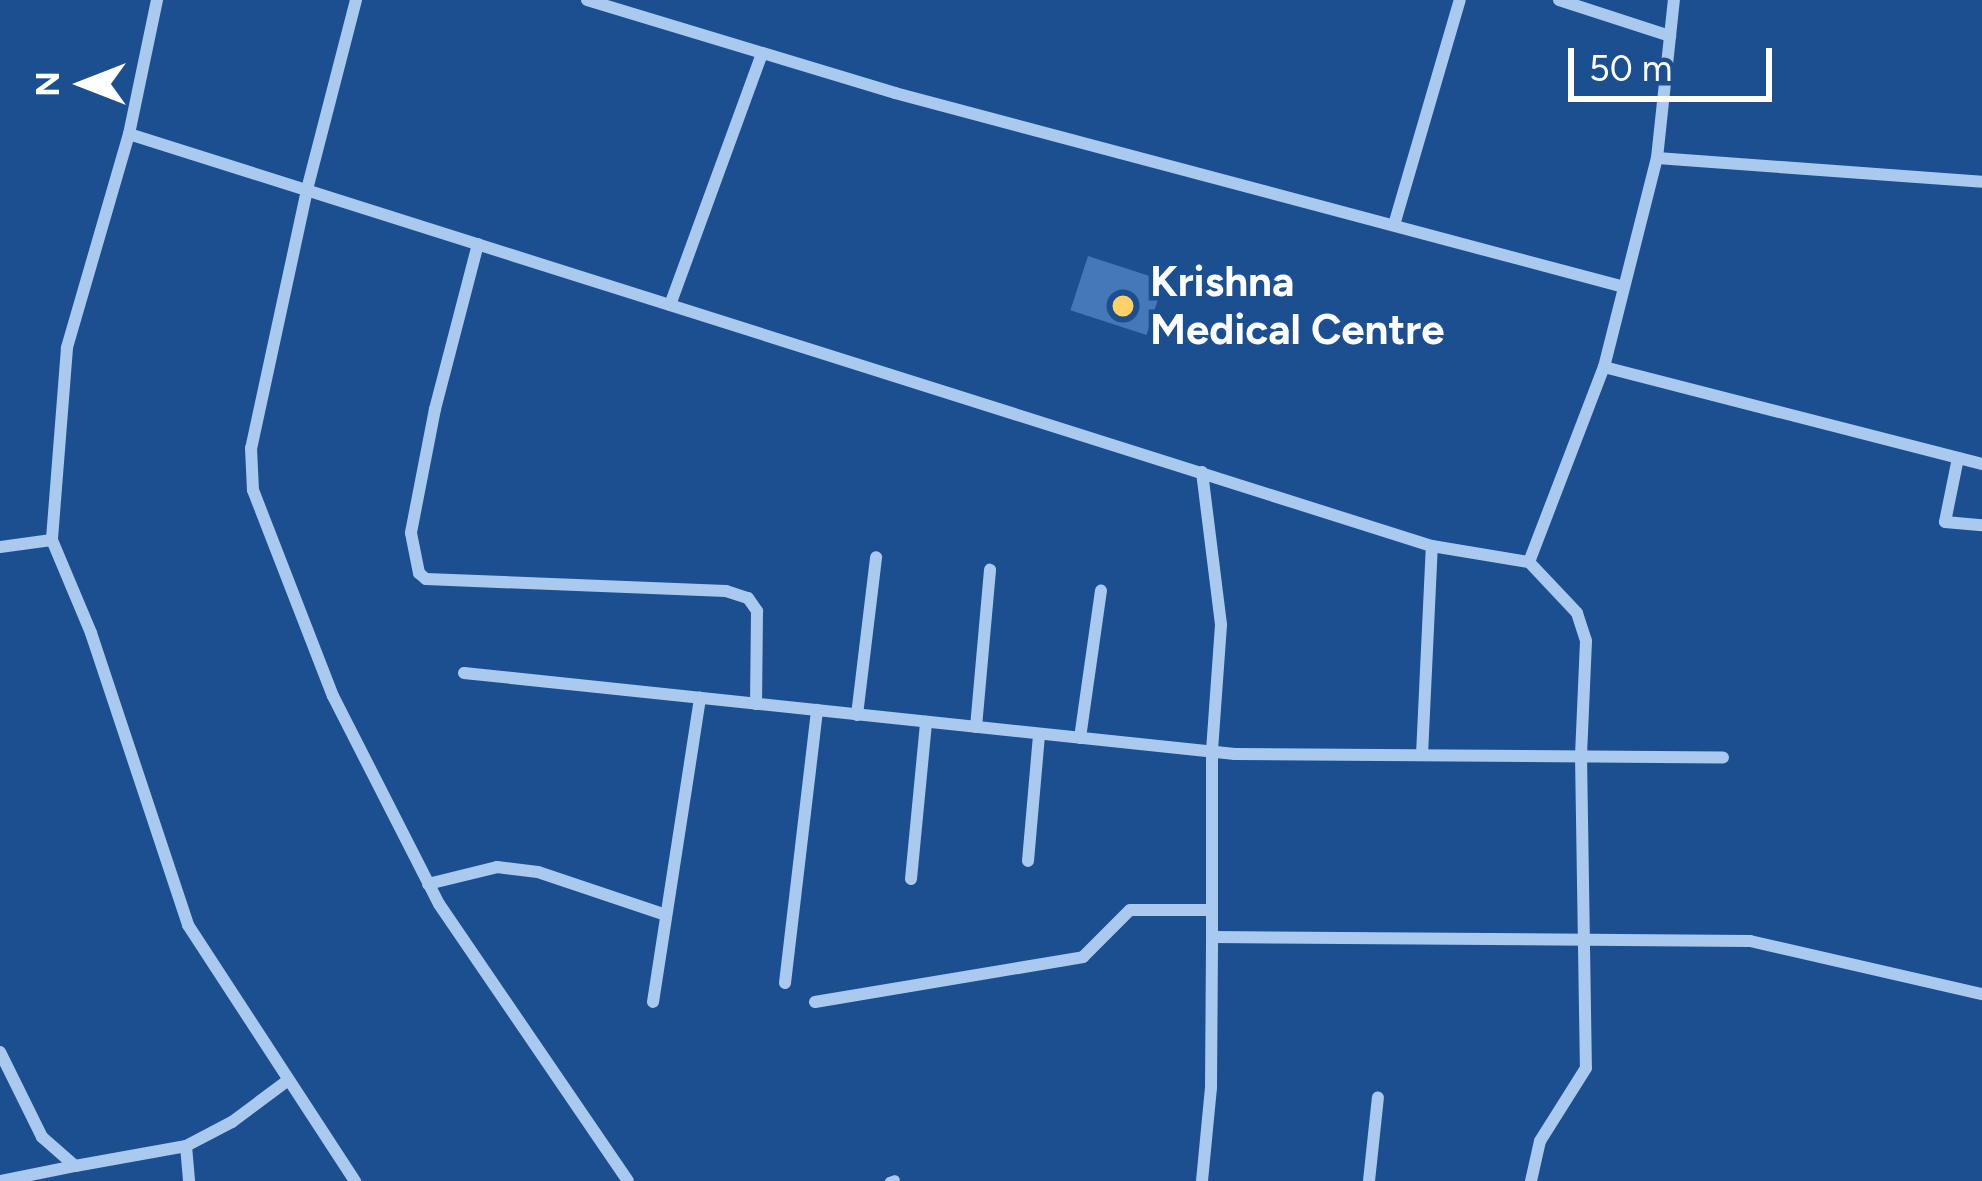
<!DOCTYPE html>
<html>
<head>
<meta charset="utf-8">
<style>
	body { margin:0 }
	#map { position:relative; width:1982px; height:1181px; overflow:hidden; background:#1b4f8f; font-family:Figtree,sans-serif }
	div>[style] { position:absolute }
	.building>* { inset:0; background:#4478b7; transform-origin:0 0 }
	.service>* { height:9px; margin:-4.5px; padding:0 4.5px; transform-origin:4.5px; border-radius:4.5px; background:#a9c9ee }
	.minor>* { height:12px; margin:-6px; padding:0 6px; transform-origin:6px; border-radius:6px; background:#a9c9ee }
	.dots>* { width:33px; height:33px; translate:-50% -50%; box-sizing:border-box; border:6px solid #1b4f8f; border-radius:50% }
	span { translate:-50% -50%; white-space:nowrap; text-align:center; line-height:1.15; -webkit-text-stroke:9px #1b4f8f; paint-order:stroke }
	.poi-label { font-size:42px; color:#fff; font-weight:700 }
	.left { translate:0 -50%; text-align:left }
	.north { position:absolute; left:24px; top:24px; width:120px; height:120px; -webkit-text-stroke:9px #1b4f8f; paint-order:stroke; rotate:270deg; font-size:33px; font-weight:700; line-height:48px; text-align:center; color:#fff }
	.north::after { content:''; display:block; margin:auto; width:42px; height:54px; background:#fff; clip-path:polygon(50% 0,100% 100%,50% 72%,0 100%) }
	.scale { position:absolute; left:1568px; top:48px; width:204px; height:54px; box-sizing:border-box; border:6px solid #fff; border-top:0; padding-left:15px; font-size:36px; line-height:42px; white-space:nowrap; color:#fff; -webkit-text-stroke:9px #1b4f8f; paint-order:stroke }
</style>
</head>
<body>
<div id="map">
	<div class="building">
		<i style="left:1088px;top:256px;width:80px;height:57px;rotate:18deg"></i>
	</div>
	<div class="service">
		<i style="left:889px;top:1181px;width:6px;rotate:-18deg"></i>
	</div>
	<div class="minor">
		<i style="left:157px;top:0;width:137px;rotate:101.8deg"></i>
		<i style="left:129px;top:134px;width:223px;rotate:106.2deg"></i>
		<i style="left:67px;top:348px;width:193px;rotate:94.5deg"></i>
		<i style="left:52px;top:540px;width:101px;rotate:67.2deg"></i>
		<i style="left:91px;top:633px;width:308px;rotate:71.6deg"></i>
		<i style="left:188px;top:925px;width:306px;rotate:56.9deg"></i>
		<i style="left:356px;top:0;width:196px;rotate:104.5deg"></i>
		<i style="left:307px;top:190px;width:264px;rotate:102.2deg"></i>
		<i style="left:251px;top:448px;width:42px;rotate:87.3deg"></i>
		<i style="left:253px;top:490px;width:221px;rotate:68.8deg"></i>
		<i style="left:333px;top:696px;width:233px;rotate:63deg"></i>
		<i style="left:439px;top:904px;width:335px;rotate:55.7deg"></i>
		<i style="left:587px;top:0;width:322px;rotate:16.8deg"></i>
		<i style="left:895px;top:93px;width:754px;rotate:14.9deg"></i>
		<i style="left:1559px;top:0;width:117px;rotate:18deg"></i>
		<i style="left:129px;top:134px;width:1367px;rotate:17.55deg"></i>
		<i style="left:1432px;top:546px;width:98px;rotate:9.4deg"></i>
		<i style="left:1529px;top:562px;width:209px;rotate:-69deg"></i>
		<i style="left:1604px;top:367px;width:216px;rotate:-75.8deg"></i>
		<i style="left:1657px;top:158px;width:159px;rotate:-83.9deg"></i>
		<i style="left:1657px;top:158px;width:326px;rotate:4.2deg"></i>
		<i style="left:1394px;top:225px;width:234px;rotate:-73.7deg"></i>
		<i style="left:478px;top:244px;width:171px;rotate:104.6deg"></i>
		<i style="left:435px;top:409px;width:126px;rotate:101deg"></i>
		<i style="left:411px;top:533px;width:41px;rotate:78.7deg"></i>
		<i style="left:419px;top:573px;width:9px;rotate:41deg"></i>
		<i style="left:426px;top:579px;width:300px;rotate:2.3deg"></i>
		<i style="left:726px;top:591px;width:23px;rotate:18deg"></i>
		<i style="left:748px;top:598px;width:16px;rotate:55deg"></i>
		<i style="left:757px;top:611px;width:93px;rotate:90.6deg"></i>
		<i style="left:670px;top:305px;width:268px;rotate:-69.9deg"></i>
		<i style="left:1604px;top:367px;width:390px;rotate:14.4deg"></i>
		<i style="left:1958px;top:458px;width:65px;rotate:101.5deg"></i>
		<i style="left:1945px;top:522px;width:37px;rotate:5deg"></i>
		<i style="left:1202px;top:472px;width:154px;rotate:82.9deg"></i>
		<i style="left:1221px;top:625px;width:127px;rotate:94.1deg"></i>
		<i style="left:1212px;top:752px;width:185px;rotate:90deg"></i>
		<i style="left:0;top:547px;width:52px;rotate:-7.7deg"></i>
		<i style="left:1529px;top:562px;width:70px;rotate:46.7deg"></i>
		<i style="left:1577px;top:613px;width:29px;rotate:72deg"></i>
		<i style="left:1586px;top:641px;width:114px;rotate:92.5deg"></i>
		<i style="left:1581px;top:755px;width:313px;rotate:89.1deg"></i>
		<i style="left:1586px;top:1068px;width:86px;rotate:122.2deg"></i>
		<i style="left:1540px;top:1141px;width:41px;rotate:102.7deg"></i>
		<i style="left:464px;top:673px;width:775px;rotate:6deg"></i>
		<i style="left:1235px;top:754px;width:488px;rotate:0.4deg"></i>
		<i style="left:857px;top:715px;width:159px;rotate:-83.1deg"></i>
		<i style="left:976px;top:727px;width:158px;rotate:-84.9deg"></i>
		<i style="left:1080px;top:738px;width:149px;rotate:-81.9deg"></i>
		<i style="left:1422px;top:755px;width:209px;rotate:-87.3deg"></i>
		<i style="left:1028px;top:861px;width:127px;rotate:-85deg"></i>
		<i style="left:911px;top:879px;width:158px;rotate:-84.5deg"></i>
		<i style="left:428px;top:884px;width:71px;rotate:-13.8deg"></i>
		<i style="left:497px;top:867px;width:41px;rotate:7deg"></i>
		<i style="left:538px;top:872px;width:135px;rotate:18.6deg"></i>
		<i style="left:785px;top:983px;width:275px;rotate:-83.3deg"></i>
		<i style="left:653px;top:1002px;width:308px;rotate:-81.2deg"></i>
		<i style="left:815px;top:1002px;width:272px;rotate:-9.5deg"></i>
		<i style="left:1083px;top:957px;width:66px;rotate:-45deg"></i>
		<i style="left:1130px;top:910px;width:82px"></i>
		<i style="left:0;top:1052px;width:95px;rotate:63.7deg"></i>
		<i style="left:42px;top:1137px;width:44px;rotate:41.3deg"></i>
		<i style="left:75px;top:1166px;width:113px;rotate:-10.2deg"></i>
		<i style="left:186px;top:1146px;width:52px;rotate:-27.6deg"></i>
		<i style="left:232px;top:1122px;width:69px;rotate:-36.7deg"></i>
		<i style="left:186px;top:1146px;width:35px;rotate:85deg"></i>
		<i style="left:1px;top:1181px;width:76px;rotate:-11.5deg"></i>
		<i style="left:1202px;top:1181px;width:93px;rotate:-84.5deg"></i>
		<i style="left:1211px;top:1088px;width:151px;rotate:-89.6deg"></i>
		<i style="left:1212px;top:937px;width:538px;rotate:0.43deg"></i>
		<i style="left:1750px;top:941px;width:238px;rotate:12.9deg"></i>
		<i style="left:1369px;top:1181px;width:84px;rotate:-83.9deg"></i>
	</div>
	<div class="dots">
		<i style="left:1123px;top:306px;background:#ffd166"></i>
	</div>
	<div class="poi-label">
		<span class="left" style="left:1150px;top:306px">Krishna<br>Medical Centre</span>
	</div>
	<div class="north">N</div>
	<div class="scale">50 m</div>
</div>
</body>
</html>
